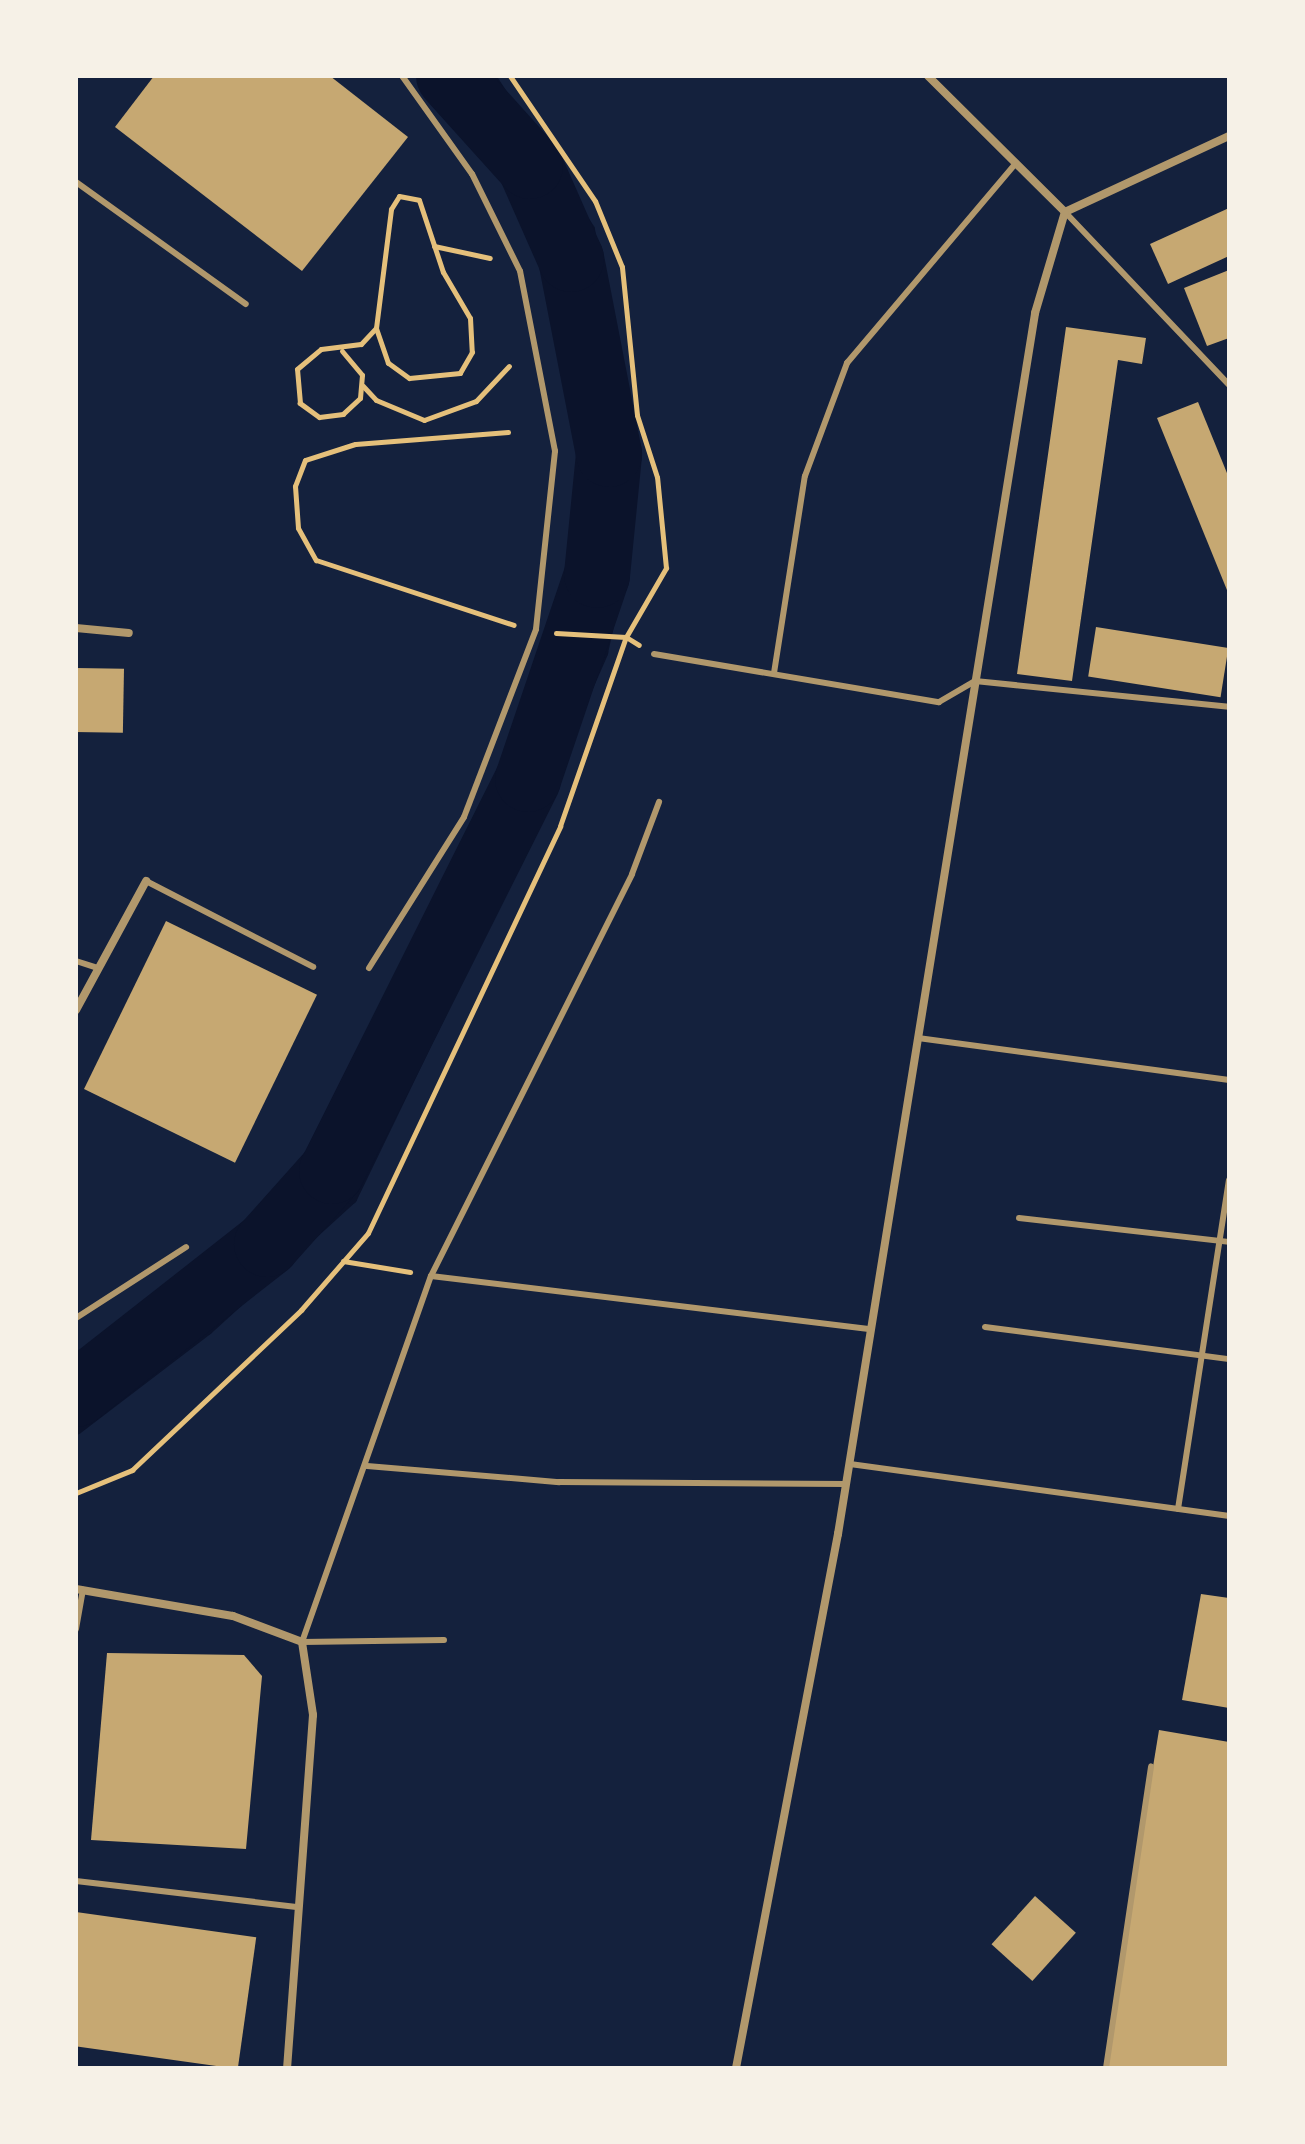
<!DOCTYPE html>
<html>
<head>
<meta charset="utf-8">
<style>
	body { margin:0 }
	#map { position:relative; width:1305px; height:2144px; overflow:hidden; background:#14213d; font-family:"Nunito Sans",sans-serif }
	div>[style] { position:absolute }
	.stream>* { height:11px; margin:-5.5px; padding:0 5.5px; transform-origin:5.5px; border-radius:5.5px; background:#0b132b }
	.river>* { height:66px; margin:-33px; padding:0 33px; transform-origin:33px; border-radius:33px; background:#0b132b }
	.building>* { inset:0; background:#c6a872; transform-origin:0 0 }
	.path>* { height:5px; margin:-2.5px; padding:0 2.5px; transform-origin:2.5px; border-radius:2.5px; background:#e5c07b }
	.service>* { height:6px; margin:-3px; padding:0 3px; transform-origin:3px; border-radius:3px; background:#b1986c }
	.minor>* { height:8px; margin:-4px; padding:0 4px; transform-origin:4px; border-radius:4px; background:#b1986c }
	span { translate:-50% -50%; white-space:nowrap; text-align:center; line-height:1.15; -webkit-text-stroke:7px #f6f1e7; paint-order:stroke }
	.frame { position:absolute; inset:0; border:78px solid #f6f1e7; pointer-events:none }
</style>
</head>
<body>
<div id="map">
	<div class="stream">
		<i style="left:76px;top:1429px;width:165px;rotate:-37.4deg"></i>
		<i style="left:207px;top:1329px;width:195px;rotate:-42.3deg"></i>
		<i style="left:351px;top:1198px;width:303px;rotate:-64.2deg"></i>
		<i style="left:483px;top:925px;width:298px;rotate:-66.4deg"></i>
		<i style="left:602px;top:652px;width:111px;rotate:-77.5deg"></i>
		<i style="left:626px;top:544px;width:110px;rotate:-91deg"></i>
		<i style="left:624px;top:434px;width:208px;rotate:-99.7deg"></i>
		<i style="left:589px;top:229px;width:182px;rotate:-122.9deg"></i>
	</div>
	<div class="river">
		<i style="left:76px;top:1394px;width:243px;rotate:-38.1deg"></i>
		<i style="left:267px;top:1244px;width:98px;rotate:-48.3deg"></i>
		<i style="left:332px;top:1171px;width:438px;rotate:-63.4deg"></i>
		<i style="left:528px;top:779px;width:215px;rotate:-71.3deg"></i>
		<i style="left:597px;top:575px;width:122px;rotate:-84.3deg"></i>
		<i style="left:609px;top:454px;width:199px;rotate:-101deg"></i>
		<i style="left:571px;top:259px;width:102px;rotate:-113.8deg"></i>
		<i style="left:530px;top:166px;width:121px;rotate:-132deg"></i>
	</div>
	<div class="building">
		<i style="clip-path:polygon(154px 76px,330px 76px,408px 137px,302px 271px,115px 127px)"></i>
		<i style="clip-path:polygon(1229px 208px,1229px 256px,1168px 284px,1150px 244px)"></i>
		<i style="clip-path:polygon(1229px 270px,1229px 338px,1207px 346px,1184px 288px)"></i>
		<i style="clip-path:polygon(1066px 327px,1146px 338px,1142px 364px,1118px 360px,1072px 681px,1017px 674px)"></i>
		<i style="clip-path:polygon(1198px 402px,1229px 478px,1229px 595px,1157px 418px)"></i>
		<i style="left:1096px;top:627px;width:134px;height:50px;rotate:9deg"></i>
		<i style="left:76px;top:668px;width:48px;height:64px;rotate:1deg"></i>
		<i style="left:166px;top:921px;width:168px;height:187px;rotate:26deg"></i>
		<i style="clip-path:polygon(1201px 1594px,1229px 1598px,1229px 1708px,1182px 1700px)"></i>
		<i style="clip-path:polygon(107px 1653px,244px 1655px,262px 1676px,246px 1849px,91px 1840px)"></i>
		<i style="clip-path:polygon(1159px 1730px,1229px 1742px,1229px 2068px,1104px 2068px)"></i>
		<i style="left:1035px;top:1896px;width:55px;height:65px;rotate:42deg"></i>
		<i style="left:76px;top:1912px;width:182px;height:133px;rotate:8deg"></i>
	</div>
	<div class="path">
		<i style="left:434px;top:246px;width:57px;rotate:12.1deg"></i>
		<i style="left:342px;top:351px;width:31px;rotate:50deg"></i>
		<i style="left:362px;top:375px;width:23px;rotate:95deg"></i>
		<i style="left:360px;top:398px;width:23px;rotate:137deg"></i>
		<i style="left:343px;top:414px;width:24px;rotate:173deg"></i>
		<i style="left:319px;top:417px;width:24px;rotate:-144deg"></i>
		<i style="left:300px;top:403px;width:34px;rotate:-95deg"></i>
		<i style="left:297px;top:369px;width:31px;rotate:-40deg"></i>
		<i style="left:321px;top:349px;width:40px;rotate:-7.1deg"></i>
		<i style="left:361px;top:344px;width:22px;rotate:-47deg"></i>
		<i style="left:376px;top:328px;width:120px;rotate:-82.8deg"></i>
		<i style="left:391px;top:209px;width:15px;rotate:-58deg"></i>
		<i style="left:399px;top:196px;width:20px;rotate:11deg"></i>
		<i style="left:419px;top:200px;width:76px;rotate:71.6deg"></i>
		<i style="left:443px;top:272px;width:53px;rotate:59.6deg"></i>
		<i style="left:470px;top:318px;width:34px;rotate:87deg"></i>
		<i style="left:472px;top:352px;width:24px;rotate:120deg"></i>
		<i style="left:460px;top:373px;width:51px;rotate:174.4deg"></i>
		<i style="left:409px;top:378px;width:26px;rotate:-144deg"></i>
		<i style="left:388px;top:363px;width:37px;rotate:-109deg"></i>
		<i style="left:363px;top:386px;width:19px;rotate:47deg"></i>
		<i style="left:376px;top:400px;width:52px;rotate:22.6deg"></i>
		<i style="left:424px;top:420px;width:55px;rotate:-20.1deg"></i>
		<i style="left:476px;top:401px;width:48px;rotate:-46.7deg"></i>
		<i style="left:508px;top:432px;width:153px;rotate:175.5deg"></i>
		<i style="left:355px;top:444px;width:52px;rotate:162.3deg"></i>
		<i style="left:305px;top:460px;width:28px;rotate:111deg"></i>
		<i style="left:295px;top:486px;width:42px;rotate:85.9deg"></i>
		<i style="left:298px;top:528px;width:37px;rotate:61deg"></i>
		<i style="left:316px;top:560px;width:208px;rotate:18.2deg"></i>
		<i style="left:556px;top:633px;width:70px;rotate:3.3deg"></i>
		<i style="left:626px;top:637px;width:15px;rotate:32deg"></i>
		<i style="left:343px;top:1261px;width:68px;rotate:9.3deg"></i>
		<i style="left:76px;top:1493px;width:61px;rotate:-22.3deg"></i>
		<i style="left:132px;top:1470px;width:233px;rotate:-43.4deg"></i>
		<i style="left:301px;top:1310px;width:102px;rotate:-49deg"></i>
		<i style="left:368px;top:1233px;width:450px;rotate:-64.7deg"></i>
		<i style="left:560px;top:826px;width:200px;rotate:-70.8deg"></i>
		<i style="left:626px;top:637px;width:80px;rotate:-59.9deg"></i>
		<i style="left:666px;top:568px;width:91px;rotate:-95.6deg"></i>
		<i style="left:657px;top:477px;width:65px;rotate:-107.9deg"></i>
		<i style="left:637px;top:415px;width:149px;rotate:-95.8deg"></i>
		<i style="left:622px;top:267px;width:71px;rotate:-112.2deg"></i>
		<i style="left:595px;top:201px;width:151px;rotate:-124.2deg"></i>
	</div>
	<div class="service">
		<i style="left:76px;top:182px;width:209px;rotate:35.7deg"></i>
		<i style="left:1065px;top:212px;width:238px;rotate:46.5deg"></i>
		<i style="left:654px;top:654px;width:289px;rotate:9.6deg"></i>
		<i style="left:939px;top:702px;width:42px;rotate:-30.3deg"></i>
		<i style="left:975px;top:681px;width:255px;rotate:5.8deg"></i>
		<i style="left:774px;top:673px;width:199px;rotate:-81.1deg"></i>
		<i style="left:805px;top:476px;width:121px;rotate:-69.6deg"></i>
		<i style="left:847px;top:363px;width:262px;rotate:-49.8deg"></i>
		<i style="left:146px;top:881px;width:188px;rotate:27.2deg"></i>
		<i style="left:76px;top:961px;width:20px;rotate:18deg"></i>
		<i style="left:369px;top:968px;width:178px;rotate:-57.8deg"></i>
		<i style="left:464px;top:817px;width:201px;rotate:-69deg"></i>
		<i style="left:536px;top:629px;width:179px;rotate:-83.9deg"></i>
		<i style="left:555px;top:451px;width:183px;rotate:-101deg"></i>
		<i style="left:520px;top:271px;width:108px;rotate:-116.3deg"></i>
		<i style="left:472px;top:174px;width:120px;rotate:-125.5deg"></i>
		<i style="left:918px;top:1038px;width:314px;rotate:7.7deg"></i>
		<i style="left:1019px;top:1218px;width:211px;rotate:6.5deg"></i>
		<i style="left:431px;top:1276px;width:443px;rotate:6.9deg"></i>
		<i style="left:76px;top:1318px;width:131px;rotate:-32.8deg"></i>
		<i style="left:985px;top:1327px;width:246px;rotate:7.5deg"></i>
		<i style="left:850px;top:1464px;width:383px;rotate:7.8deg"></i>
		<i style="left:367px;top:1466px;width:193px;rotate:4.8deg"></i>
		<i style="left:559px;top:1482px;width:287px;rotate:0.4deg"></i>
		<i style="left:1178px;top:1509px;width:333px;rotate:-81.2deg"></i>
		<i style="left:76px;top:1629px;width:40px;rotate:-80deg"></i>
		<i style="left:444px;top:1640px;width:142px;rotate:179.2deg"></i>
		<i style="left:302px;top:1642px;width:388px;rotate:-70.6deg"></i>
		<i style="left:431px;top:1276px;width:449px;rotate:-63.4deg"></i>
		<i style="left:632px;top:874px;width:77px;rotate:-69.4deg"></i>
		<i style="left:76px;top:1881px;width:222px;rotate:6.7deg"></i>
		<i style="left:1106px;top:2068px;width:305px;rotate:-81.5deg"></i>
	</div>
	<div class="minor">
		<i style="left:928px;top:76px;width:193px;rotate:44.8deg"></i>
		<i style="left:1065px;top:212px;width:181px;rotate:-24.9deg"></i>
		<i style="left:76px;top:628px;width:53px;rotate:5.4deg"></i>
		<i style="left:76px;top:1010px;width:147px;rotate:-61.5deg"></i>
		<i style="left:76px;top:1589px;width:159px;rotate:9.8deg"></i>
		<i style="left:233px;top:1616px;width:74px;rotate:20.6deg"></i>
		<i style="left:302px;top:1642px;width:74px;rotate:81.4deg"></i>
		<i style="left:313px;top:1715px;width:354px;rotate:94.2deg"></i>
		<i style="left:736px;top:2068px;width:544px;rotate:-79.19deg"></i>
		<i style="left:838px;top:1534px;width:1237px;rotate:-80.83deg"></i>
		<i style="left:1035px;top:313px;width:105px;rotate:-73.5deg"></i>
	</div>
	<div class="frame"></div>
</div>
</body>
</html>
